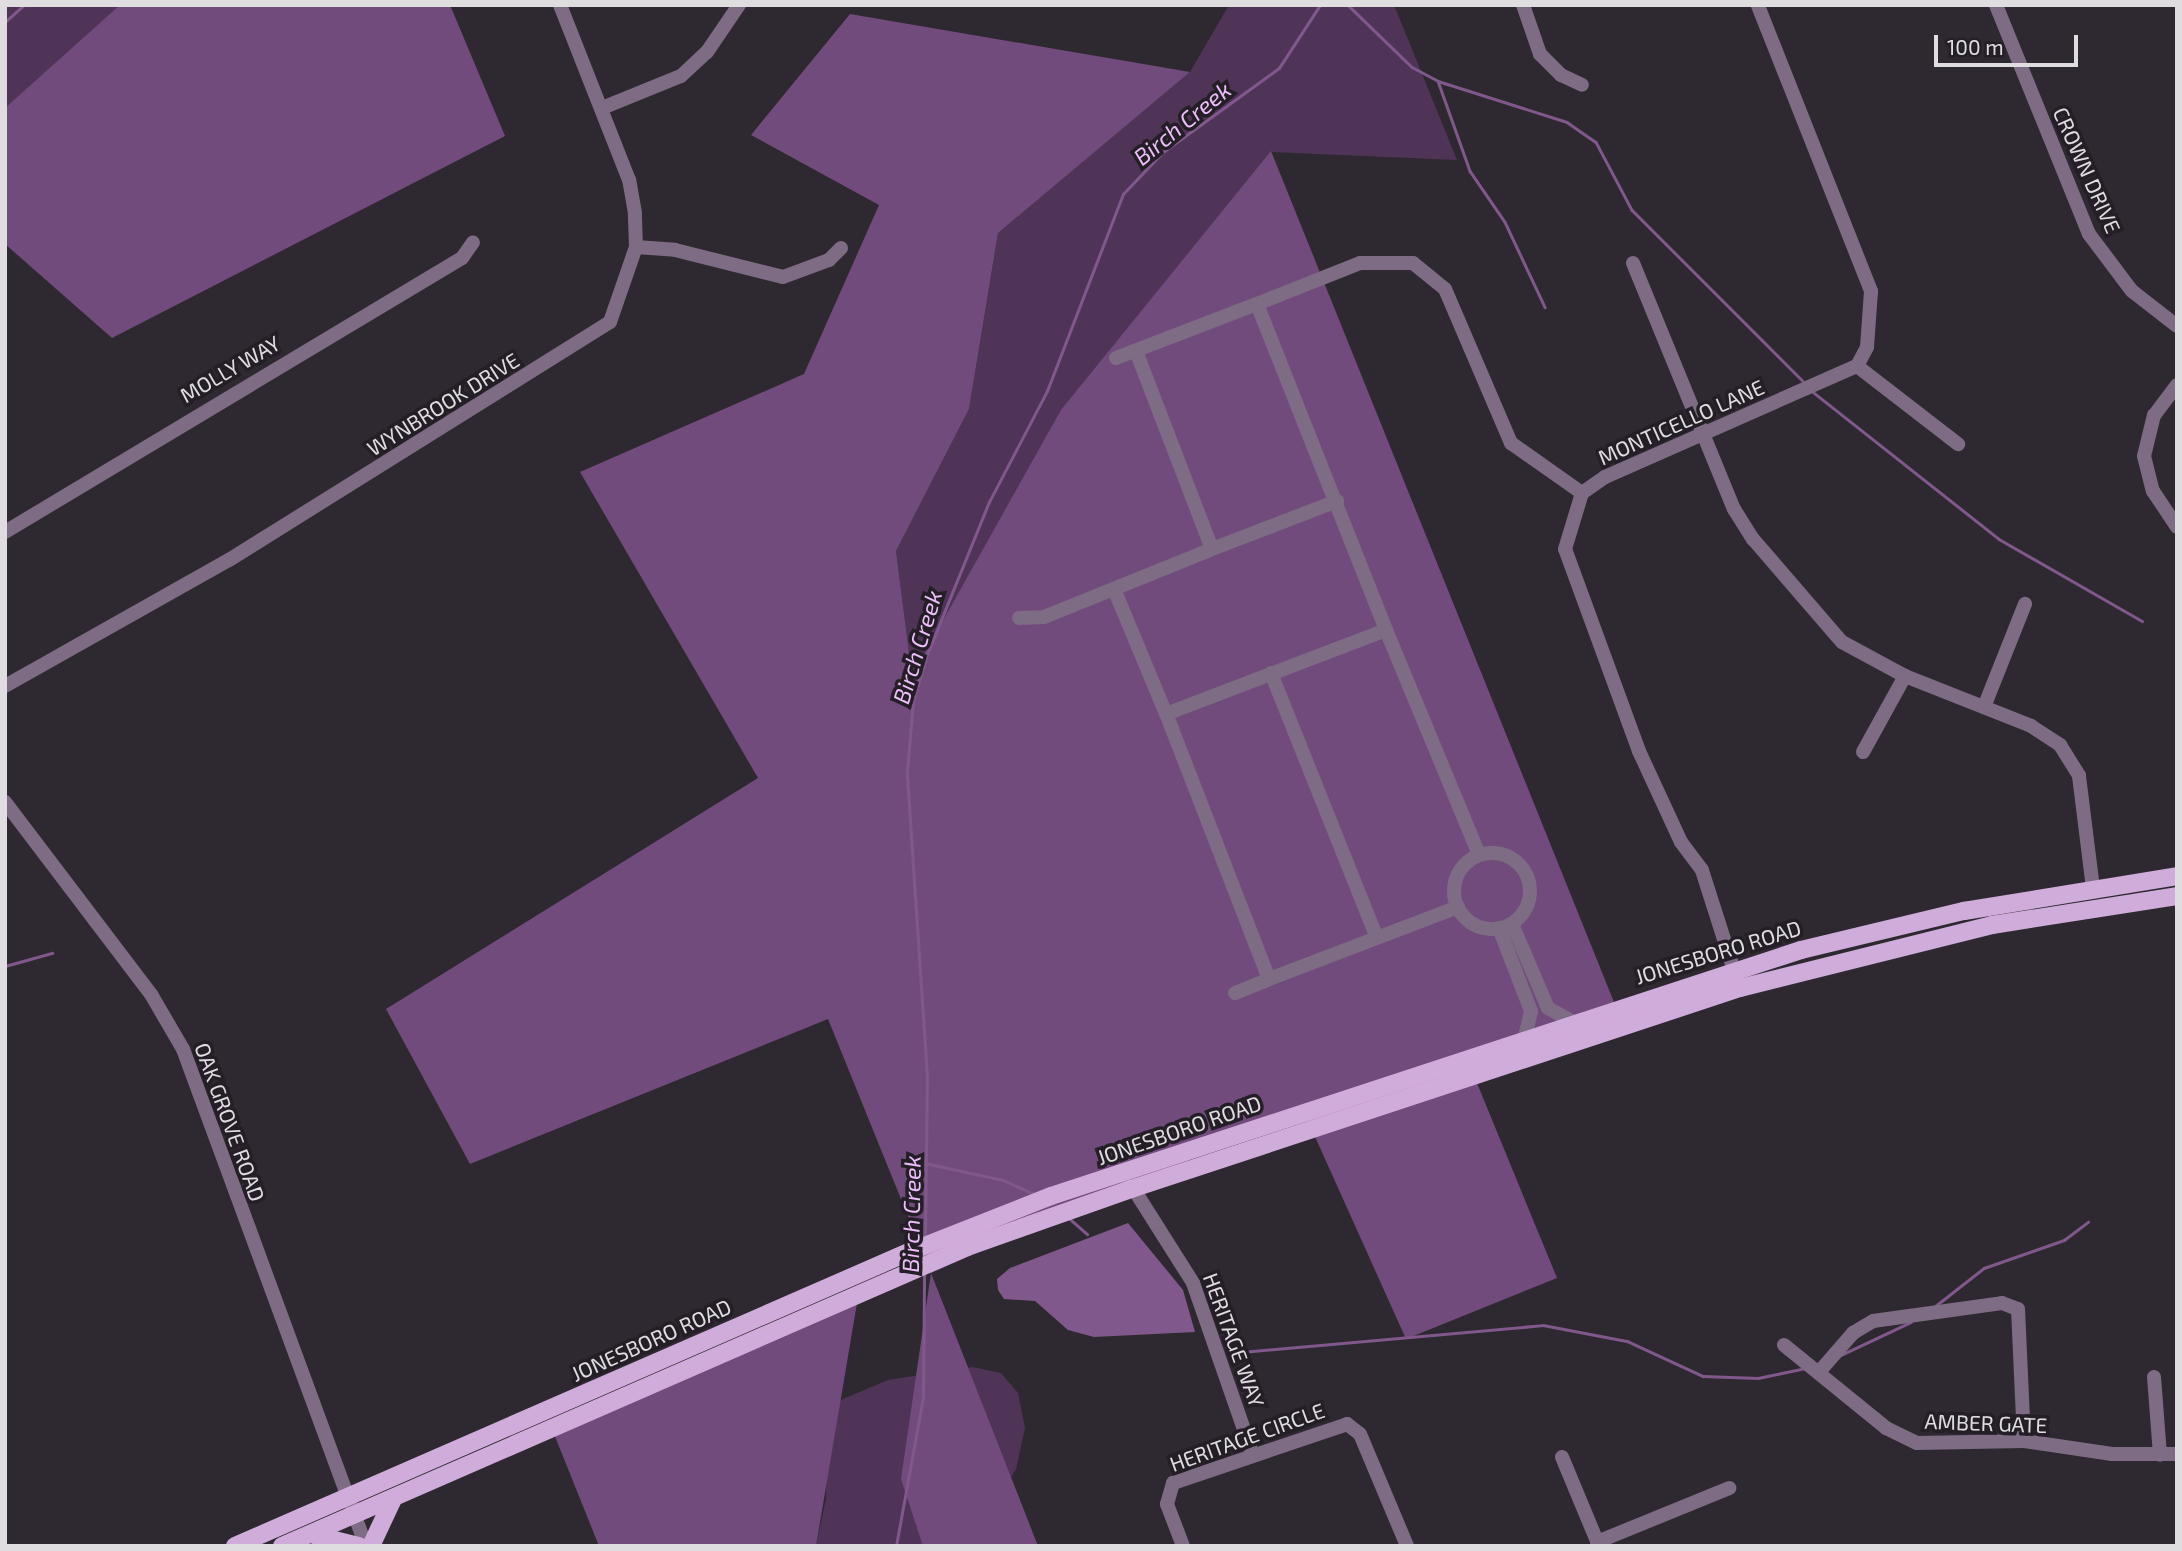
<!DOCTYPE html>
<html>
<head>
<meta charset="utf-8">
<style>
	body { margin:0 }
	#map { position:relative; width:2182px; height:1551px; overflow:hidden; background:#2e2930; font-family:"Exo 2",sans-serif }
	div>[style] { position:absolute }
	.green>* { inset:0; background:#503458 }
	.forest>* { inset:0; background:#724b7d }
	.water>* { inset:0; background:#80588b }
	.stream>* { height:2.5px; margin:-1.25px; padding:0 1.25px; transform-origin:1.25px; border-radius:1.25px; background:#80588b }
	.minor>* { height:14px; margin:-7px; padding:0 7px; transform-origin:7px; border-radius:7px; background:#7d6c83 }
	.minor>.ring { margin:-7px; padding:0; box-sizing:content-box; background:none; border:14px solid #7d6c83; border-radius:50% }
	.major>* { height:18px; margin:-9px; padding:0 9px; transform-origin:9px; border-radius:9px; background:#d0acdb }
	span { translate:-50% -50%; white-space:nowrap; text-align:center; line-height:1.15; -webkit-text-stroke:7px #241f26; paint-order:stroke }
	.street-label { font-size:21px; color:#e0dde1 }
	.water-label { font-size:23px; color:#ecbefa; font-style:italic }
	.frame { position:absolute; inset:0; border:7px solid #e0dde1; pointer-events:none }
	.scale { position:absolute; left:1934px; top:35px; width:144px; height:32px; box-sizing:border-box; border:4px solid #e0dde1; border-top:0; padding-left:9px; font-size:21px; line-height:24px; white-space:nowrap; color:#e0dde1; -webkit-text-stroke:5px #241f26; paint-order:stroke }
</style>
</head>
<body>
<div id="map">
	<div class="green">
		<i style="clip-path:polygon(5px 5px,204px 5px,95px 30px,5px 108px)"></i>
		<i style="clip-path:polygon(1229px 5px,1394px 5px,1457px 160px,1271px 152px,912px 677px,896px 551px,969px 409px,998px 233px,1190px 72px)"></i>
		<i style="clip-path:polygon(972px 1367px,1001px 1373px,1018px 1393px,1025px 1428px,1016px 1469px,969px 1546px,816px 1546px,826px 1499px,828px 1417px,836px 1402px,888px 1380px)"></i>
	</div>
	<div class="forest">
		<i style="clip-path:polygon(120px 5px,450px 5px,505px 136px,112px 338px,5px 244px,5px 108px)"></i>
		<i style="clip-path:polygon(850px 14px,1190px 72px,998px 233px,969px 409px,896px 551px,912px 676px,1061px 410px,1271px 151px,1620px 1017px,1472px 1071px,1557px 1278px,1406px 1339px,1303px 1110px,931px 1273px,1038px 1546px,923px 1546px,901px 1479px,931px 1273px,828px 1019px,470px 1164px,386px 1009px,758px 778px,580px 472px,804px 374px,879px 205px,751px 135px)"></i>
		<i style="clip-path:polygon(857px 1303px,816px 1546px,599px 1546px,552px 1429px)"></i>
	</div>
	<div class="water">
		<i style="clip-path:polygon(1128px 1223px,1183px 1290px,1195px 1332px,1094px 1337px,1068px 1330px,1035px 1301px,1004px 1299px,998px 1290px,997px 1279px,1010px 1268px)"></i>
	</div>
	<div class="stream">
		<i style="left:1348px;top:5px;width:89px;rotate:44.1deg"></i>
		<i style="left:1412px;top:67px;width:30px;rotate:28deg"></i>
		<i style="left:1438px;top:81px;width:135px;rotate:17.6deg"></i>
		<i style="left:1567px;top:122px;width:35px;rotate:35deg"></i>
		<i style="left:1596px;top:142px;width:77px;rotate:62.1deg"></i>
		<i style="left:1632px;top:210px;width:246px;rotate:45deg"></i>
		<i style="left:5px;top:22px;width:25px;rotate:-42deg"></i>
		<i style="left:1438px;top:81px;width:96px;rotate:70.4deg"></i>
		<i style="left:1470px;top:171px;width:62px;rotate:55.5deg"></i>
		<i style="left:1505px;top:222px;width:94px;rotate:64.8deg"></i>
		<i style="left:1813px;top:392px;width:237px;rotate:38.3deg"></i>
		<i style="left:1999px;top:539px;width:165px;rotate:29.8deg"></i>
		<i style="left:5px;top:966px;width:49px;rotate:-15.5deg"></i>
		<i style="left:925px;top:1163px;width:80px;rotate:12.3deg"></i>
		<i style="left:1003px;top:1180px;width:36px;rotate:24deg"></i>
		<i style="left:1070px;top:1219px;width:23px;rotate:41deg"></i>
		<i style="left:925px;top:1237px;width:160px;rotate:-89.3deg"></i>
		<i style="left:927px;top:1077px;width:306px;rotate:-93.8deg"></i>
		<i style="left:907px;top:772px;width:71px;rotate:-85.2deg"></i>
		<i style="left:913px;top:701px;width:46px;rotate:-73.5deg"></i>
		<i style="left:926px;top:657px;width:167px;rotate:-67.9deg"></i>
		<i style="left:989px;top:502px;width:125px;rotate:-62.4deg"></i>
		<i style="left:1047px;top:391px;width:211px;rotate:-68.9deg"></i>
		<i style="left:1123px;top:194px;width:58px;rotate:-46.4deg"></i>
		<i style="left:1163px;top:152px;width:143px;rotate:-35.9deg"></i>
		<i style="left:1279px;top:68px;width:75px;rotate:-56.9deg"></i>
		<i style="left:1934px;top:1307px;width:63px;rotate:-38deg"></i>
		<i style="left:1984px;top:1268px;width:85px;rotate:-19.3deg"></i>
		<i style="left:2064px;top:1240px;width:30px;rotate:-37deg"></i>
		<i style="left:1231px;top:1353px;width:313px;rotate:-5.1deg"></i>
		<i style="left:1543px;top:1325px;width:86px;rotate:10.8deg"></i>
		<i style="left:1627px;top:1341px;width:84px;rotate:24.7deg"></i>
		<i style="left:1703px;top:1376px;width:55px;rotate:2.1deg"></i>
		<i style="left:1758px;top:1378px;width:49px;rotate:-11.8deg"></i>
		<i style="left:1841px;top:1355px;width:77px;rotate:-25.2deg"></i>
		<i style="left:896px;top:1546px;width:151px;rotate:-79.7deg"></i>
		<i style="left:923px;top:1397px;width:125px;rotate:-89.5deg"></i>
	</div>
	<div class="minor">
		<i style="left:1523px;top:5px;width:52px;rotate:70.9deg"></i>
		<i style="left:1540px;top:54px;width:30px;rotate:45deg"></i>
		<i style="left:1561px;top:75px;width:23px;rotate:25deg"></i>
		<i style="left:1996px;top:5px;width:247px;rotate:67.9deg"></i>
		<i style="left:2089px;top:234px;width:71px;rotate:53deg"></i>
		<i style="left:2132px;top:291px;width:57px;rotate:37.9deg"></i>
		<i style="left:602px;top:108px;width:85px;rotate:-22.1deg"></i>
		<i style="left:681px;top:76px;width:35px;rotate:-43deg"></i>
		<i style="left:707px;top:52px;width:57px;rotate:-55.8deg"></i>
		<i style="left:636px;top:247px;width:39px;rotate:4deg"></i>
		<i style="left:675px;top:250px;width:111px;rotate:14deg"></i>
		<i style="left:783px;top:277px;width:49px;rotate:-20.3deg"></i>
		<i style="left:829px;top:260px;width:17px;rotate:-45deg"></i>
		<i style="left:1633px;top:263px;width:266px;rotate:67.7deg"></i>
		<i style="left:1734px;top:509px;width:36px;rotate:58deg"></i>
		<i style="left:1753px;top:539px;width:136px;rotate:49.2deg"></i>
		<i style="left:1842px;top:642px;width:72px;rotate:28.4deg"></i>
		<i style="left:1905px;top:676px;width:136px;rotate:21.6deg"></i>
		<i style="left:2031px;top:726px;width:35px;rotate:33deg"></i>
		<i style="left:2060px;top:745px;width:36px;rotate:58deg"></i>
		<i style="left:2079px;top:776px;width:114px;rotate:82.9deg"></i>
		<i style="left:1257px;top:304px;width:111px;rotate:-21.7deg"></i>
		<i style="left:1360px;top:263px;width:53px"></i>
		<i style="left:1413px;top:263px;width:41px;rotate:39.1deg"></i>
		<i style="left:1445px;top:289px;width:168px;rotate:66.8deg"></i>
		<i style="left:1511px;top:443px;width:87px;rotate:35.2deg"></i>
		<i style="left:1136px;top:351px;width:212px;rotate:69deg"></i>
		<i style="left:1212px;top:549px;width:134px;rotate:-21deg"></i>
		<i style="left:1116px;top:358px;width:151px;rotate:-21deg"></i>
		<i style="left:1257px;top:304px;width:351px;rotate:68.4deg"></i>
		<i style="left:1857px;top:366px;width:128px;rotate:37.7deg"></i>
		<i style="left:2177px;top:385px;width:38px;rotate:127deg"></i>
		<i style="left:2154px;top:415px;width:42px;rotate:103.7deg"></i>
		<i style="left:2144px;top:456px;width:36px;rotate:76deg"></i>
		<i style="left:2153px;top:491px;width:43px;rotate:56.3deg"></i>
		<i style="left:5px;top:532px;width:533px;rotate:-30.95deg"></i>
		<i style="left:462px;top:258px;width:19px;rotate:-55deg"></i>
		<i style="left:1114px;top:589px;width:135px;rotate:67.4deg"></i>
		<i style="left:1019px;top:618px;width:25px;rotate:-2deg"></i>
		<i style="left:1044px;top:617px;width:181px;rotate:-22deg"></i>
		<i style="left:1271px;top:673px;width:285px;rotate:68.2deg"></i>
		<i style="left:5px;top:686px;width:257px;rotate:-29.4deg"></i>
		<i style="left:229px;top:560px;width:449px;rotate:-32deg"></i>
		<i style="left:610px;top:322px;width:79px;rotate:-70.9deg"></i>
		<i style="left:636px;top:247px;width:34px;rotate:-92deg"></i>
		<i style="left:635px;top:213px;width:34px;rotate:-100deg"></i>
		<i style="left:629px;top:180px;width:188px;rotate:-111.5deg"></i>
		<i style="left:1984px;top:707px;width:111px;rotate:-68.3deg"></i>
		<i style="left:1863px;top:752px;width:87px;rotate:-61.1deg"></i>
		<i style="left:5px;top:802px;width:243px;rotate:52.8deg"></i>
		<i style="left:152px;top:996px;width:61px;rotate:59.7deg"></i>
		<i style="left:183px;top:1049px;width:530px;rotate:69.79deg"></i>
		<i class="ring" style="left:1454px;top:853px;width:62px;height:62px"></i>
		<i style="left:1458px;top:907px;width:202px;rotate:159.1deg"></i>
		<i style="left:1269px;top:979px;width:284px;rotate:-111.2deg"></i>
		<i style="left:1166px;top:714px;width:235px;rotate:-20.9deg"></i>
		<i style="left:1386px;top:630px;width:243px;rotate:67.5deg"></i>
		<i style="left:1512px;top:924px;width:91px;rotate:66.8deg"></i>
		<i style="left:1548px;top:1008px;width:26px;rotate:29deg"></i>
		<i style="left:1499px;top:928px;width:89px;rotate:68.9deg"></i>
		<i style="left:1531px;top:1011px;width:27px;rotate:103deg"></i>
		<i style="left:1737px;top:980px;width:115px;rotate:-107.7deg"></i>
		<i style="left:1702px;top:870px;width:35px;rotate:-127deg"></i>
		<i style="left:1681px;top:842px;width:100px;rotate:-114.8deg"></i>
		<i style="left:1639px;top:751px;width:215px;rotate:-110.1deg"></i>
		<i style="left:1565px;top:549px;width:59px;rotate:-73.1deg"></i>
		<i style="left:1582px;top:493px;width:28px;rotate:-35deg"></i>
		<i style="left:1605px;top:477px;width:275px;rotate:-23.8deg"></i>
		<i style="left:1857px;top:366px;width:21px;rotate:-62deg"></i>
		<i style="left:1867px;top:347px;width:56px;rotate:-85.9deg"></i>
		<i style="left:1871px;top:291px;width:308px;rotate:-111.6deg"></i>
		<i style="left:1235px;top:993px;width:37px;rotate:-22deg"></i>
		<i style="left:1128px;top:1180px;width:122px;rotate:57.7deg"></i>
		<i style="left:1193px;top:1283px;width:182px;rotate:70.8deg"></i>
		<i style="left:1784px;top:1345px;width:132px;rotate:39.1deg"></i>
		<i style="left:1886px;top:1428px;width:34px;rotate:26deg"></i>
		<i style="left:1917px;top:1443px;width:107px;rotate:-1.1deg"></i>
		<i style="left:2024px;top:1441px;width:89px;rotate:8.4deg"></i>
		<i style="left:2112px;top:1454px;width:65px"></i>
		<i style="left:1819px;top:1372px;width:52px;rotate:-48.9deg"></i>
		<i style="left:1853px;top:1333px;width:23px;rotate:-31deg"></i>
		<i style="left:1873px;top:1321px;width:130px;rotate:-7.9deg"></i>
		<i style="left:2002px;top:1303px;width:17px;rotate:21deg"></i>
		<i style="left:2018px;top:1309px;width:132px;rotate:87.4deg"></i>
		<i style="left:2154px;top:1377px;width:78px;rotate:85.6deg"></i>
		<i style="left:1562px;top:1457px;width:96px;rotate:67.4deg"></i>
		<i style="left:1597px;top:1542px;width:143px;rotate:-22.2deg"></i>
		<i style="left:1183px;top:1546px;width:45px;rotate:-110.9deg"></i>
		<i style="left:1167px;top:1504px;width:22px;rotate:-74deg"></i>
		<i style="left:1173px;top:1483px;width:184px;rotate:-18.7deg"></i>
		<i style="left:1347px;top:1424px;width:16px;rotate:38deg"></i>
		<i style="left:1360px;top:1434px;width:121px;rotate:67.2deg"></i>
	</div>
	<div class="major">
		<i style="left:314px;top:1535px;width:46px;rotate:13.7deg"></i>
		<i style="left:235px;top:1546px;width:735px;rotate:-23.57deg"></i>
		<i style="left:909px;top:1252px;width:153px;rotate:-21.5deg"></i>
		<i style="left:1051px;top:1196px;width:789px;rotate:-18.16deg"></i>
		<i style="left:1801px;top:950px;width:168px;rotate:-13.5deg"></i>
		<i style="left:1964px;top:911px;width:216px;rotate:-9.3deg"></i>
		<i style="left:282px;top:1546px;width:747px;rotate:-23.58deg"></i>
		<i style="left:967px;top:1247px;width:174px;rotate:-19.5deg"></i>
		<i style="left:1131px;top:1189px;width:641px;rotate:-18.27deg"></i>
		<i style="left:1740px;top:988px;width:260px;rotate:-14deg"></i>
		<i style="left:1992px;top:925px;width:187px;rotate:-8.9deg"></i>
		<i style="left:371px;top:1546px;width:52px;rotate:-64.9deg"></i>
	</div>
	<div class="street-label">
		<span style="left:2087px;top:170px;rotate:66deg">CROWN DRIVE</span>
		<span style="left:230px;top:369px;rotate:-30deg">MOLLY WAY</span>
		<span style="left:443px;top:404px;rotate:-32deg">WYNBROOK DRIVE</span>
		<span style="left:1681px;top:422px;rotate:-24deg">MONTICELLO LANE</span>
		<span style="left:1718px;top:952px;rotate:-17deg">JONESBORO ROAD</span>
		<span style="left:230px;top:1122px;rotate:70deg">OAK GROVE ROAD</span>
		<span style="left:1179px;top:1130px;rotate:-19deg">JONESBORO ROAD</span>
		<span style="left:651px;top:1340px;rotate:-24deg">JONESBORO ROAD</span>
		<span style="left:1234px;top:1340px;rotate:70deg">HERITAGE WAY</span>
		<span style="left:1986px;top:1423px;rotate:2deg">AMBER GATE</span>
		<span style="left:1247px;top:1437px;rotate:-20deg">HERITAGE CIRCLE</span>
	</div>
	<div class="water-label">
		<span style="left:1182px;top:123px;rotate:-39deg">Birch Creek</span>
		<span style="left:917px;top:647px;rotate:-73deg">Birch Creek</span>
		<span style="left:911px;top:1214px;rotate:-89deg">Birch Creek</span>
	</div>
	<div class="frame"></div>
	<div class="scale">100 m</div>
</div>
</body>
</html>
